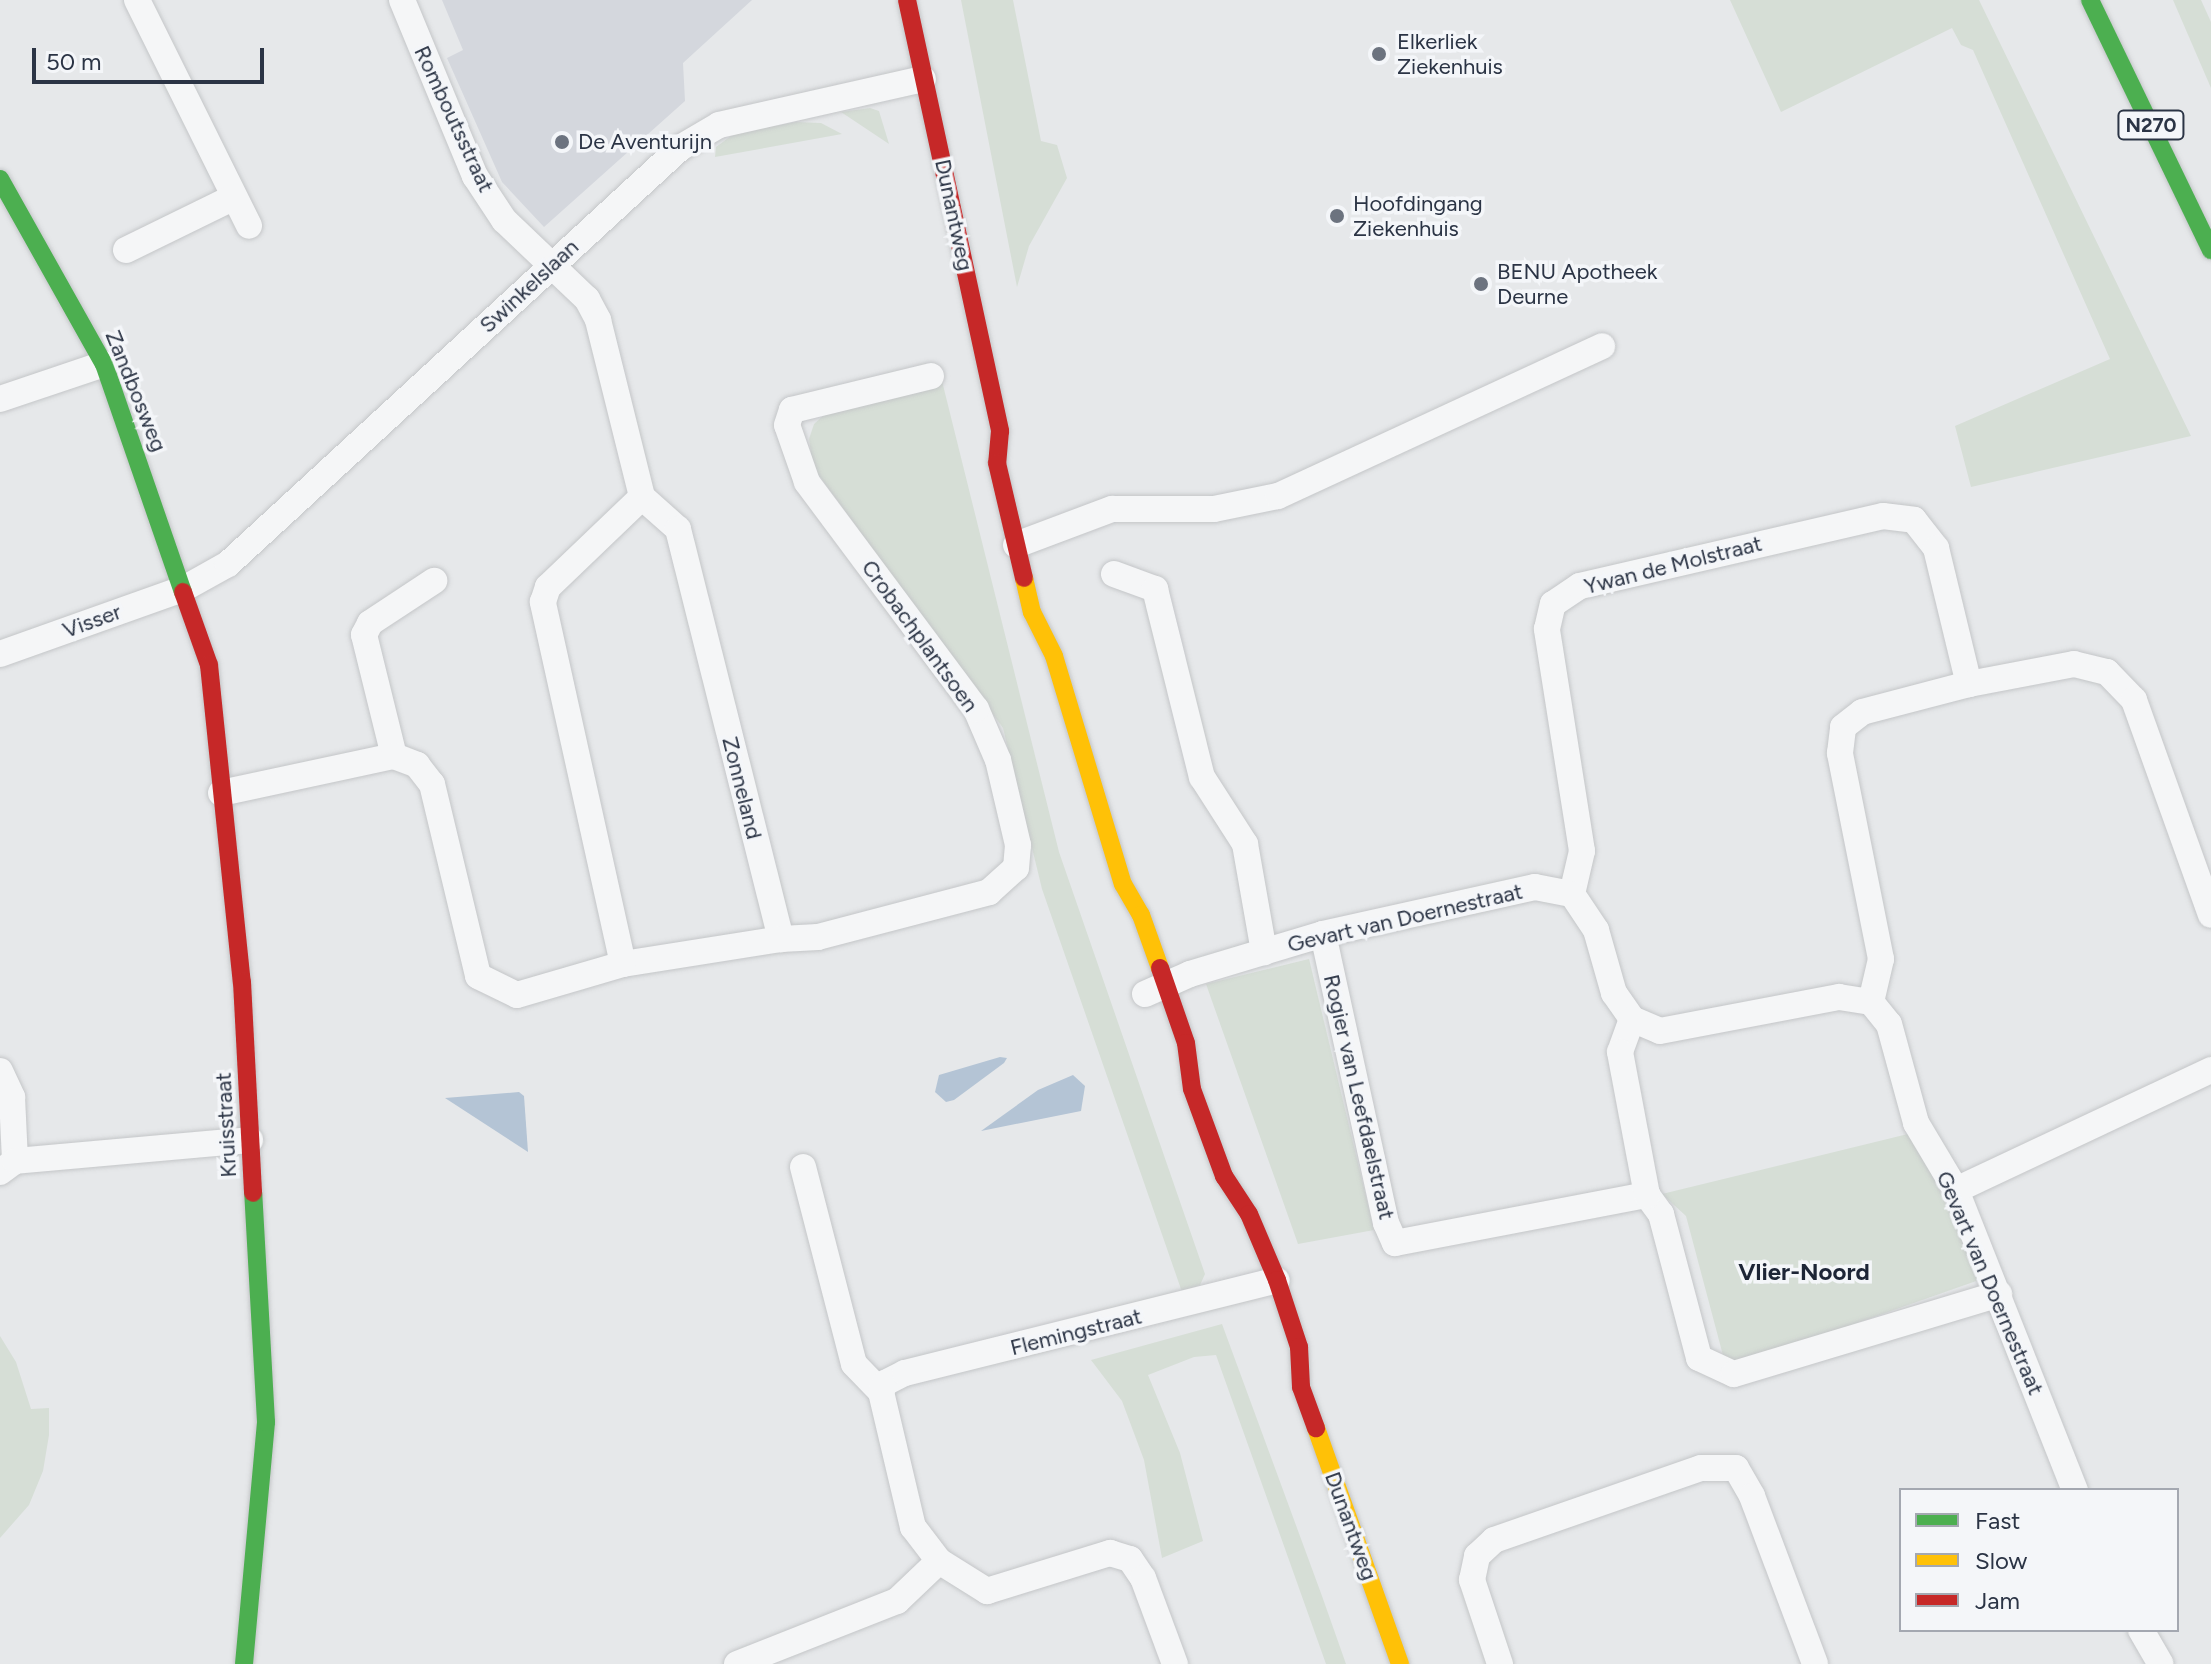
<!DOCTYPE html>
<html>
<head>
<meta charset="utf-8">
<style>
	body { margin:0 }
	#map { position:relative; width:2211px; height:1664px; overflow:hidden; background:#e6e8ea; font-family:Figtree,sans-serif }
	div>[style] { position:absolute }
	.built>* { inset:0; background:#d4d7dd }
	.green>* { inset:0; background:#d6ded6 }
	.water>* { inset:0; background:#b4c4d5 }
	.roads { filter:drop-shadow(0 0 2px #c4c6c8) drop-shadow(0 0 2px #c4c6c8) }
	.street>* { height:26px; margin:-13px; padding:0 13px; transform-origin:13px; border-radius:13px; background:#f5f6f7 }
	.fast>* { height:18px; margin:-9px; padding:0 9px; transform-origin:9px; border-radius:9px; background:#4caf50 }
	.slow>* { height:18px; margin:-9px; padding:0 9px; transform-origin:9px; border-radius:9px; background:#ffc107 }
	.jam>* { height:18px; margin:-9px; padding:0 9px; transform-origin:9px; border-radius:9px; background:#c62828 }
	.dots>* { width:22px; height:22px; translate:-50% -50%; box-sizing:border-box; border:4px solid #f4f6f9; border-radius:50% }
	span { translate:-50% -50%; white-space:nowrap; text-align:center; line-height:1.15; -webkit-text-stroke:7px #f4f6f9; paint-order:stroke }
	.shield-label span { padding:2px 6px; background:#f4f6f9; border:2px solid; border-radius:6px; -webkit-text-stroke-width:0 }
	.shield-label { font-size:20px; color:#2b3445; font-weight:700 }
	.poi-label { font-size:22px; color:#2b3445 }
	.left { translate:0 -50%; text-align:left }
	.street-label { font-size:22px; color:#2b3445 }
	.neighbourhood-label { font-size:24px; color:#1d2536; font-weight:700 }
	.legend { position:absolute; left:1899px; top:1488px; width:280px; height:144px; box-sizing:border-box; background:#f4f6f9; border:2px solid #a4a8b1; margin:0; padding:10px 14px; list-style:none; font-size:24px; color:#2b3445 }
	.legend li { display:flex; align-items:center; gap:16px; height:40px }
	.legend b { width:40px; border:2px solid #a4a8b1 }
	.scale { position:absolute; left:32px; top:48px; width:232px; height:36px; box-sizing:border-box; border:4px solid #2b3445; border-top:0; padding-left:10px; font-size:24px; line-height:28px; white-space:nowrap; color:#2b3445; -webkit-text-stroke:6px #f4f6f9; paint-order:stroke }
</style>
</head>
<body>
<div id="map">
	<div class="built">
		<i style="clip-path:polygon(442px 0,752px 0,683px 63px,685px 101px,544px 227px,502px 182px,447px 58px,463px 50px)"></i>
	</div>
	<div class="green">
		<i style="clip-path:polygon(961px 0,1013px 0,1041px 141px,1057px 145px,1067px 178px,1029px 246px,1017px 287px)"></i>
		<i style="clip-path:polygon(1730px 0,1979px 0,2191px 436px,1971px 487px,1955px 426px,2110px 359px,1973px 50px,1961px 45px,1952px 28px,1781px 112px)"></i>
		<i style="clip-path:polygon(2173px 0,2201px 0,2211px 22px,2211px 88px)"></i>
		<i style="clip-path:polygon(870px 108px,879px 111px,889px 144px,841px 112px)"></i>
		<i style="clip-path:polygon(796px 122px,821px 123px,842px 134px,715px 157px,716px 147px,735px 133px)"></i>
		<i style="clip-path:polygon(942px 381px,1059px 852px,1205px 1274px,1200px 1285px,1182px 1292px,1042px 889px,1003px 728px,813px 467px,809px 439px,814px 424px,828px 411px)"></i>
		<i style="clip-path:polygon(1309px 959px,1374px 1230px,1298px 1244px,1206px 984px)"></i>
		<i style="clip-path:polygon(1912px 1133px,1982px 1279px,1740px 1364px,1724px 1359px,1686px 1216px,1662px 1194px)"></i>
		<i style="clip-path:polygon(1222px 1324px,1322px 1596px,1346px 1664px,1326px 1664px,1216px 1355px,1194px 1357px,1148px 1375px,1180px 1453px,1203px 1541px,1162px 1558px,1144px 1460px,1122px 1401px,1091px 1360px)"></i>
		<i style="clip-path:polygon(0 1336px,16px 1362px,31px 1409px,49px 1408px,49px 1435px,43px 1471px,29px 1505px,0 1538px)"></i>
	</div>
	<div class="water">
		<i style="clip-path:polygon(1000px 1057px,1007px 1058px,1004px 1063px,954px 1100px,946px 1102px,935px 1092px,939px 1075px)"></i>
		<i style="clip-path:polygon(1073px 1075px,1085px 1086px,1081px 1111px,981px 1131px,1038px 1090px)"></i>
		<i style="clip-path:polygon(519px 1092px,524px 1096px,528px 1152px,445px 1098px)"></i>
	</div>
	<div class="roads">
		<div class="street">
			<i style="left:137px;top:0;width:252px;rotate:63.6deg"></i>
			<i style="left:402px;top:0;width:191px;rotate:67.5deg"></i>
			<i style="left:475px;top:176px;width:53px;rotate:56.6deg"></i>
			<i style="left:504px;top:220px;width:115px;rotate:43.6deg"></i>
			<i style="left:587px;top:299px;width:24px;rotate:62deg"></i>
			<i style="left:598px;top:320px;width:182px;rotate:76deg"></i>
			<i style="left:642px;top:497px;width:48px;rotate:41.6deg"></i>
			<i style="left:678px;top:529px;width:423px;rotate:75.9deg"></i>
			<i style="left:781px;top:939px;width:160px;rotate:171deg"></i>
			<i style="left:126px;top:250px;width:120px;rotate:-26.1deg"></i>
			<i style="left:0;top:399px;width:110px;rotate:-18.6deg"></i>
			<i style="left:1016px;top:545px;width:103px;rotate:-20.6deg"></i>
			<i style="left:1112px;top:509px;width:102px"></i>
			<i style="left:1214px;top:509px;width:65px;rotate:-11.5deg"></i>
			<i style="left:1278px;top:496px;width:357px;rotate:-24.8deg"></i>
			<i style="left:1114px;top:574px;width:44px;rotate:20.1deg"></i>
			<i style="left:1155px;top:589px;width:194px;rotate:76deg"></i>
			<i style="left:1202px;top:777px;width:80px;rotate:57.3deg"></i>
			<i style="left:1245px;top:844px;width:110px;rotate:80deg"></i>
			<i style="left:0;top:654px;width:196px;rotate:-19.6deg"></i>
			<i style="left:185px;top:588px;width:49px;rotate:-29.2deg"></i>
			<i style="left:228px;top:564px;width:614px;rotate:-42.63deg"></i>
			<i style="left:680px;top:148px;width:45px;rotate:-30.5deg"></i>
			<i style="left:719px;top:125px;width:209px;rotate:-12.7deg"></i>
			<i style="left:394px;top:756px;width:125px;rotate:-103.9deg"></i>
			<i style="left:364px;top:635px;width:13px;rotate:-63deg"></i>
			<i style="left:370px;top:623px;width:77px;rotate:-33.3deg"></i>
			<i style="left:221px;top:793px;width:177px;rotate:-12.1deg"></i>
			<i style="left:394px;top:756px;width:25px;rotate:21deg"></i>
			<i style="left:417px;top:765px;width:24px;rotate:52deg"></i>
			<i style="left:432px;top:784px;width:197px;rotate:76.5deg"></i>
			<i style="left:478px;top:976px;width:43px;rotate:26deg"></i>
			<i style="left:517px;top:995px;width:110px;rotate:-16.3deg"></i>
			<i style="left:623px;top:964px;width:371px;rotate:-102.5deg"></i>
			<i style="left:543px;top:602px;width:16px;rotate:-72deg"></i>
			<i style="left:548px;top:587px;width:130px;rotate:-43.8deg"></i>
			<i style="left:1572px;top:894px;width:44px;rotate:-76.9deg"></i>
			<i style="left:1582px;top:851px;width:225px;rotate:-99deg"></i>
			<i style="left:1547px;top:629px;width:26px;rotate:-77deg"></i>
			<i style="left:1553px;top:604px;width:32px;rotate:-34deg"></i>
			<i style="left:1580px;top:586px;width:311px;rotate:-13deg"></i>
			<i style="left:1883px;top:516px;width:31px;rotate:7deg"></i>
			<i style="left:1914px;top:520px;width:36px;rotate:52deg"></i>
			<i style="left:1936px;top:548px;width:140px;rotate:76.4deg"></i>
			<i style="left:1323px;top:934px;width:296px;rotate:77.7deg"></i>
			<i style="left:1386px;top:1223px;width:22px;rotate:66deg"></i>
			<i style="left:1395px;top:1243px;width:257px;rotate:-10.8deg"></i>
			<i style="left:1647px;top:1195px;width:24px;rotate:54deg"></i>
			<i style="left:1661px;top:1214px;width:149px;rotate:75.2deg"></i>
			<i style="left:1699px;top:1358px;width:38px;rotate:25deg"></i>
			<i style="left:1734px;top:1374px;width:277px;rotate:-16.8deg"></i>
			<i style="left:781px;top:939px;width:37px;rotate:-3deg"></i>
			<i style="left:818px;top:937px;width:177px;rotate:-14.7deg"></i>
			<i style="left:989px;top:892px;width:36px;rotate:-42deg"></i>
			<i style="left:1016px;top:868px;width:23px;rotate:-85deg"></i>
			<i style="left:1018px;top:845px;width:87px;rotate:-103.2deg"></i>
			<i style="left:998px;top:760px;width:56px;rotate:-113.3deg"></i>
			<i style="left:976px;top:709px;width:283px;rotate:-126.7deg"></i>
			<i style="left:807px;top:482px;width:60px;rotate:-109.3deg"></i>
			<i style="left:787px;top:425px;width:16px;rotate:-72deg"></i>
			<i style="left:792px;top:410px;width:143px;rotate:-13.7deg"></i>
			<i style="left:1145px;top:994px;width:49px;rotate:-24deg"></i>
			<i style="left:1190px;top:974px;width:139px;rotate:-16.7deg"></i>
			<i style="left:1323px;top:934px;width:217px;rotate:-12.5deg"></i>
			<i style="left:1535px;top:887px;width:38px;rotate:11deg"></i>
			<i style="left:1572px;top:894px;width:43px;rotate:56.3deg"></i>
			<i style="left:1596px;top:930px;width:66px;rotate:74.1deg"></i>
			<i style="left:1614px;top:993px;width:32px;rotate:55deg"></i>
			<i style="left:1632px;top:1019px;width:30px;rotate:23deg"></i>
			<i style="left:1660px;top:1031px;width:182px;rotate:-10.8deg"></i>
			<i style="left:1839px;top:997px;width:32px;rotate:9deg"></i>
			<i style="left:1871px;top:1002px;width:28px;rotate:51deg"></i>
			<i style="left:1889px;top:1024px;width:103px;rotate:74.7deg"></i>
			<i style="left:1916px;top:1123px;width:78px;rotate:59.2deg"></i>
			<i style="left:1956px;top:1190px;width:323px;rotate:68.4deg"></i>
			<i style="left:1871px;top:1002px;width:44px;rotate:-76.9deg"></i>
			<i style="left:1881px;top:959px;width:210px;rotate:-101.3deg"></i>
			<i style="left:1840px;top:753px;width:26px;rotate:-83deg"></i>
			<i style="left:1843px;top:727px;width:24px;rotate:-38deg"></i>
			<i style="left:1862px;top:712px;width:111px;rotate:-14.7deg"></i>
			<i style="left:1969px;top:684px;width:107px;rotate:-10.8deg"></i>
			<i style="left:2074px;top:664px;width:34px;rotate:14deg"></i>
			<i style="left:2107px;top:672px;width:39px;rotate:46deg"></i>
			<i style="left:2134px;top:700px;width:228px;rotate:70.3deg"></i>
			<i style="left:1632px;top:1019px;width:35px;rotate:110deg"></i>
			<i style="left:1620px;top:1052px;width:146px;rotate:79.3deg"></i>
			<i style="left:0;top:1071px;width:29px;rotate:65deg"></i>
			<i style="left:12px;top:1097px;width:64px;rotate:87.3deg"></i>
			<i style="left:803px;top:1167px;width:203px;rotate:75.5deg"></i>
			<i style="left:854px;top:1364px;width:39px;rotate:46deg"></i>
			<i style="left:881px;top:1392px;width:139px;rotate:76.7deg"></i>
			<i style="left:913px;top:1527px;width:43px;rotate:52.6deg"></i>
			<i style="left:939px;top:1561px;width:57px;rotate:32deg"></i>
			<i style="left:987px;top:1591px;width:129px;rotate:-17.2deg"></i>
			<i style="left:1110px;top:1553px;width:21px;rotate:17deg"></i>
			<i style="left:1130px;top:1559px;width:23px;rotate:56deg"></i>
			<i style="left:1143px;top:1578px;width:92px;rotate:69.6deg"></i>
			<i style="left:0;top:1172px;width:19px;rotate:-36deg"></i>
			<i style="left:15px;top:1161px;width:236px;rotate:-5.1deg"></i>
			<i style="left:1956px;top:1190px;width:282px;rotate:-25.2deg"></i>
			<i style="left:881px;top:1392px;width:10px;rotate:-66deg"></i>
			<i style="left:885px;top:1383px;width:22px;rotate:-27deg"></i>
			<i style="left:905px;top:1373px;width:383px;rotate:-14deg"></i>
			<i style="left:2141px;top:1630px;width:39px;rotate:60deg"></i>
			<i style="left:737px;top:1664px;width:172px;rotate:-21.5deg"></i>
			<i style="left:897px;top:1601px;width:58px;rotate:-43.6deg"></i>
			<i style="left:1500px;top:1664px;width:89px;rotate:-108.4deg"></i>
			<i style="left:1472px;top:1580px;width:25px;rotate:-78deg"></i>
			<i style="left:1477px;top:1556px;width:23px;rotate:-43deg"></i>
			<i style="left:1494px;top:1540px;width:219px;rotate:-19.2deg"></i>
			<i style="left:1701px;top:1468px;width:35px"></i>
			<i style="left:1736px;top:1468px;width:32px;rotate:60deg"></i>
			<i style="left:1752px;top:1496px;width:179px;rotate:69.4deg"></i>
		</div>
		<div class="fast">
			<i style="left:2090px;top:0;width:278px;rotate:64.2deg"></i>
			<i style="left:0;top:179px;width:212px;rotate:60.7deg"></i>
			<i style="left:104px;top:364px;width:241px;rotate:70.9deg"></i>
			<i style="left:244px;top:1664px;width:243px;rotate:-84.8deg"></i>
			<i style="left:266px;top:1422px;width:229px;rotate:-93.2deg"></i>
		</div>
		<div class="slow">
			<i style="left:1024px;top:578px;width:35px;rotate:77deg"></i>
			<i style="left:1032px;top:612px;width:49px;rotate:63.4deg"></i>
			<i style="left:1054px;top:656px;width:238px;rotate:73.2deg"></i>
			<i style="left:1123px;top:884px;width:36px;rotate:60deg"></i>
			<i style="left:1141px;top:915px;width:56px;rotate:70.3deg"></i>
			<i style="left:1316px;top:1428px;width:251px;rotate:70.4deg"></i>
		</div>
		<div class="jam">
			<i style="left:907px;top:0;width:441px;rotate:77.8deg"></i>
			<i style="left:1000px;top:431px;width:32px;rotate:95deg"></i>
			<i style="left:997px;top:463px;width:118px;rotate:76.8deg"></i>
			<i style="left:183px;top:592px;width:77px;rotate:70.4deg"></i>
			<i style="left:209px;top:665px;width:319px;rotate:84.1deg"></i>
			<i style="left:242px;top:982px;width:211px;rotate:87deg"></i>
			<i style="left:1160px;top:968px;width:79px;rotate:70.9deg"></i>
			<i style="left:1186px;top:1043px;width:46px;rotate:82.6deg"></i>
			<i style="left:1192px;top:1089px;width:93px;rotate:69.8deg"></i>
			<i style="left:1224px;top:1176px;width:45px;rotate:56.7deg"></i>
			<i style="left:1249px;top:1214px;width:72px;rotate:67deg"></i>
			<i style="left:1277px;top:1280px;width:71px;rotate:71.8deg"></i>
			<i style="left:1299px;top:1347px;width:40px;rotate:87.1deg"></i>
			<i style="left:1301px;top:1387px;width:44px;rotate:69.9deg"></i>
		</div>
	</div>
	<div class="dots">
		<i style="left:1379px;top:54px;background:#6c737f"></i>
		<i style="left:562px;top:142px;background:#6c737f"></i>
		<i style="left:1337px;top:216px;background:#6c737f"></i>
		<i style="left:1481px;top:284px;background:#6c737f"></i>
	</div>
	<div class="shield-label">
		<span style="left:2151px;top:125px">N270</span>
	</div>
	<div class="poi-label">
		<span class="left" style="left:1397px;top:54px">Elkerliek<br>Ziekenhuis</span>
		<span class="left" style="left:578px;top:142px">De Aventurijn</span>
		<span class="left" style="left:1353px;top:216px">Hoofdingang<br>Ziekenhuis</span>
		<span class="left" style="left:1497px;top:284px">BENU Apotheek<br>Deurne</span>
	</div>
	<div class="street-label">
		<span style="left:454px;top:119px;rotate:65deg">Romboutsstraat</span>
		<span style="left:954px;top:215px;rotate:78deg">Dunantweg</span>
		<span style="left:529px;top:286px;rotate:-43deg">Swinkelslaan</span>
		<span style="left:136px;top:391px;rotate:68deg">Zandbosweg</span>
		<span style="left:1673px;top:565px;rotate:-14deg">Ywan de Molstraat</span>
		<span style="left:92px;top:621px;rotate:-20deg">Visser</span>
		<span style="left:920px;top:636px;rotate:54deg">Crobachplantsoen</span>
		<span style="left:742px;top:788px;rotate:76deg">Zonneland</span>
		<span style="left:1405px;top:918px;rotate:-13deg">Gevart van Doernestraat</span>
		<span style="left:1359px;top:1097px;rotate:77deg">Rogier van Leefdaelstraat</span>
		<span style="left:226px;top:1125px;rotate:-93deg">Kruisstraat</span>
		<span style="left:1990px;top:1283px;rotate:67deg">Gevart van Doernestraat</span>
		<span style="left:1076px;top:1332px;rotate:-14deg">Flemingstraat</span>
		<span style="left:1351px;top:1526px;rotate:70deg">Dunantweg</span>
	</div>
	<div class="neighbourhood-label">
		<span style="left:1804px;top:1272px">Vlier-Noord</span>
	</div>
	<ul class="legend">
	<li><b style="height:10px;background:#4caf50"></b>Fast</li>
	<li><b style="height:10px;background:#ffc107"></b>Slow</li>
	<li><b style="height:10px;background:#c62828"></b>Jam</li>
	</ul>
	<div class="scale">50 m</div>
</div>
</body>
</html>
